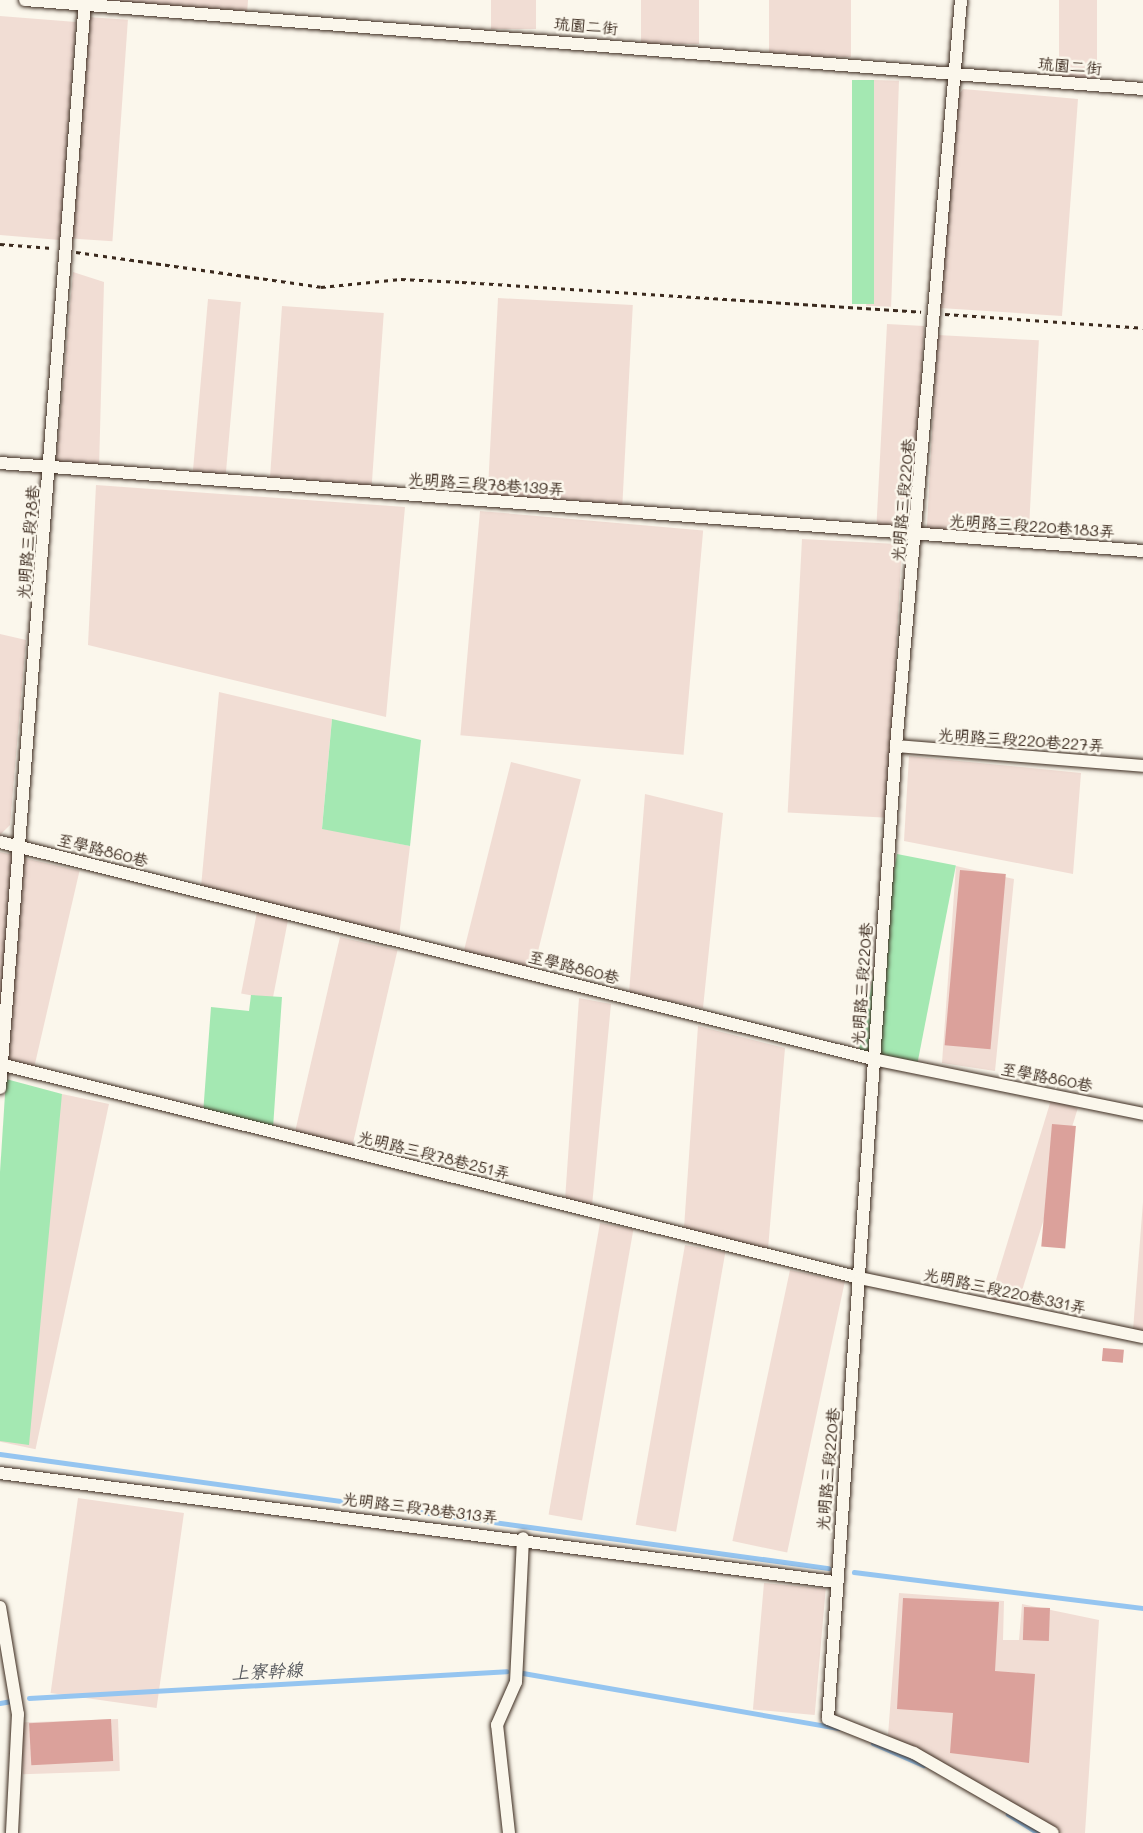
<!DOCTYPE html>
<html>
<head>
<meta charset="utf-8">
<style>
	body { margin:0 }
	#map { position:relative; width:1143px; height:1833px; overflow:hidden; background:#fbf7ec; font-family:Mali,"LXGW WenKai TC",sans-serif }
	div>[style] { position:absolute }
	.built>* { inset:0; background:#f1ddd4; transform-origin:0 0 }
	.green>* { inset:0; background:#a4e8b2; transform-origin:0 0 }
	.stream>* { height:4.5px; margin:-2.25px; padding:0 2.25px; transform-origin:2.25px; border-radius:2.25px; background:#95c5f0 }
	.building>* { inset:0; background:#dba19b; transform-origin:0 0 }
	.path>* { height:3px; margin-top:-1.5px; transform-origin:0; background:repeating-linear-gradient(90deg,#3b2a1e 0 4.5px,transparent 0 9px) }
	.roads { filter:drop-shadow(0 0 2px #3b2a1e) drop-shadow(0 0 2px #3b2a1e) }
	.minor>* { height:12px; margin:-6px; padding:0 6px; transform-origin:6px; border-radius:6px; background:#fbf7ec }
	span { translate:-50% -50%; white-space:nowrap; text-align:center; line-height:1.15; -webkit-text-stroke:5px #fbf7ec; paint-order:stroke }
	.street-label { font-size:16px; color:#3b2a1e }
	.water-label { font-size:18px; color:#56585d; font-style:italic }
</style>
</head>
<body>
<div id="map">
	<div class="built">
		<i style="clip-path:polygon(94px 0,248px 0,247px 15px)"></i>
		<i style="left:491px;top:0;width:45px;height:29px"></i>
		<i style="left:641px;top:0;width:58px;height:44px"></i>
		<i style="left:769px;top:0;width:82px;height:57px"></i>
		<i style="left:1059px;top:0;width:38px;height:78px"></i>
		<i style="clip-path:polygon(0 16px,76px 22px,60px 240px,0 235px)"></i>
		<i style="left:87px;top:17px;width:41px;height:222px;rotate:4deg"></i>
		<i style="left:874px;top:80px;width:25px;height:226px;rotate:2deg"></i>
		<i style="clip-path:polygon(963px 89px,1078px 99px,1062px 316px,940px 308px,957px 97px)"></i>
		<i style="clip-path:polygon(73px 272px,104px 282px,99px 468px,56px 462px)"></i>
		<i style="left:498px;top:298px;width:135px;height:202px;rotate:3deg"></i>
		<i style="left:208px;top:299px;width:33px;height:177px;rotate:5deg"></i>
		<i style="left:282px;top:306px;width:102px;height:176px;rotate:4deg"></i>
		<i style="left:887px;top:324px;width:37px;height:205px;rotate:3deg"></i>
		<i style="left:937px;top:335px;width:102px;height:197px;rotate:3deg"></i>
		<i style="clip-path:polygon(96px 485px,405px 507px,386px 717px,88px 645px)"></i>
		<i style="left:480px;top:511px;width:224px;height:225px;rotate:5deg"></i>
		<i style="left:802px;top:539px;width:100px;height:274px;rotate:3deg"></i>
		<i style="clip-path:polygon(0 634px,26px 640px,10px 825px,0 835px)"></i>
		<i style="clip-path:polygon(219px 692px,332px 719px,322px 828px,410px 846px,399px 936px,201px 887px)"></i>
		<i style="clip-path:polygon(909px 756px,1081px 773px,1073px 874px,904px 841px)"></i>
		<i style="left:511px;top:762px;width:72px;height:198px;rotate:14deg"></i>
		<i style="clip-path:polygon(645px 794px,723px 813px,703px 1008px,629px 993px)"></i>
		<i style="clip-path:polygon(0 852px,14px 855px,0 1022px)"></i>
		<i style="left:24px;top:858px;width:57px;height:209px;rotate:13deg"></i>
		<i style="clip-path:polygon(956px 866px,1014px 879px,995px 1071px,942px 1063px)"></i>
		<i style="left:257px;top:912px;width:32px;height:83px;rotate:11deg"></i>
		<i style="left:340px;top:937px;width:59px;height:205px;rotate:13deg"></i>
		<i style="clip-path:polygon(579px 998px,611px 1004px,592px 1206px,565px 1200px)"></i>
		<i style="clip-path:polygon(698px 1026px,785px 1048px,768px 1249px,684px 1228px)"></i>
		<i style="left:62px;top:1094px;width:48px;height:353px;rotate:12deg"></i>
		<i style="left:1051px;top:1100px;width:28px;height:210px;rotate:17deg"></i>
		<i style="clip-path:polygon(1143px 1202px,1143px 1332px,1133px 1330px)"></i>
		<i style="left:600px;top:1223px;width:34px;height:296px;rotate:10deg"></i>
		<i style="left:685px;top:1245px;width:41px;height:284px;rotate:10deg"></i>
		<i style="left:790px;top:1270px;width:56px;height:277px;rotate:12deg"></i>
		<i style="left:78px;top:1498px;width:107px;height:197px;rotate:8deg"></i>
		<i style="left:764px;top:1583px;width:62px;height:127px;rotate:5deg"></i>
		<i style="clip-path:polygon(899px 1593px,1004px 1601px,1003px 1640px,1019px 1640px,1022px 1604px,1099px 1620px,1085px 1833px,1058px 1833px,888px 1735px)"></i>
		<i style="left:118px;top:1719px;width:52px;height:97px;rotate:88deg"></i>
	</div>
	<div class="green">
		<i style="left:852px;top:80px;width:22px;height:224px"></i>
		<i style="clip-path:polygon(332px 719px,421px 740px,410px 846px,322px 829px)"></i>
		<i style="left:897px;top:854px;width:60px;height:200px;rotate:11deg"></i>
		<i style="clip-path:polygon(251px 995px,282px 997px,273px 1128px,203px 1114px,211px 1007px,249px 1011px)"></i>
		<i style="clip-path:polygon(6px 1079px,62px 1094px,29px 1445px,0 1441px,0 1172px)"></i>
	</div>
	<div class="stream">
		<i style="left:0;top:1454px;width:836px;rotate:7.84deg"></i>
		<i style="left:854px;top:1572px;width:291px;rotate:7.1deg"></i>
		<i style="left:523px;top:1673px;width:320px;rotate:9.9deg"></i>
		<i style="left:29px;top:1698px;width:478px;rotate:-3.2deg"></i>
		<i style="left:0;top:1703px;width:11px;rotate:-10deg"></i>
		<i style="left:873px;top:1743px;width:55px;rotate:23.7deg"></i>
		<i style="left:1008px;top:1814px;width:36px;rotate:32deg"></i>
	</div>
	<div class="building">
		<i style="left:960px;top:870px;width:46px;height:176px;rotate:5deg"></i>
		<i style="left:1052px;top:1124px;width:24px;height:123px;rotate:5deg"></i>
		<i style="left:1103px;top:1348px;width:21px;height:13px;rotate:5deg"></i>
		<i style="clip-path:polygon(903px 1598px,999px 1602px,995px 1671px,1035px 1674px,1029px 1763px,950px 1753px,953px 1713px,897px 1709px)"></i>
		<i style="left:1024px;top:1607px;width:26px;height:33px;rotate:2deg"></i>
		<i style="left:111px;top:1719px;width:42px;height:82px;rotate:87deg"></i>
	</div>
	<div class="path">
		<i style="left:0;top:244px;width:52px;rotate:4.4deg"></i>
		<i style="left:76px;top:252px;width:247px;rotate:8.1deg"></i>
		<i style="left:321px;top:287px;width:80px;rotate:-5.7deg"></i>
		<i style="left:401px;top:279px;width:61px;rotate:2.8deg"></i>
		<i style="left:462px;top:282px;width:460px;rotate:3.7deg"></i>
		<i style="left:945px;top:314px;width:198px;rotate:4deg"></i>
	</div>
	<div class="roads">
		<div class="minor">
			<i style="left:25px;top:0;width:1122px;rotate:4.55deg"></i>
			<i style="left:961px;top:0;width:749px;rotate:94.98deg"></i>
			<i style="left:896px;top:746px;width:975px;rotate:94deg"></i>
			<i style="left:828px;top:1719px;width:92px;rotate:21.6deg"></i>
			<i style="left:914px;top:1753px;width:160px;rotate:29.9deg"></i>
			<i style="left:0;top:463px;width:1146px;rotate:4.4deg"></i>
			<i style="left:896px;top:746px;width:248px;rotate:4.6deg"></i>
			<i style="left:0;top:842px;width:900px;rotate:13.96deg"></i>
			<i style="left:873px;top:1059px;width:276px;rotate:11.5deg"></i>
			<i style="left:0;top:1064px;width:886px;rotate:13.97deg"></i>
			<i style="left:860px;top:1278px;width:289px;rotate:11.8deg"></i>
			<i style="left:0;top:1088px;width:1091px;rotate:-85.53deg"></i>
			<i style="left:0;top:1473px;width:842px;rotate:7.44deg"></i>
			<i style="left:0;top:1607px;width:109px;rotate:80.5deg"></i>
			<i style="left:18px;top:1714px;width:119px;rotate:92.9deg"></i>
			<i style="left:509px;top:1833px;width:109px;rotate:-96.3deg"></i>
			<i style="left:497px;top:1725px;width:47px;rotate:-66.2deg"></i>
			<i style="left:516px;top:1682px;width:144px;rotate:-87.2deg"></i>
		</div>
	</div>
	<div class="street-label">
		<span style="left:586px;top:26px;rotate:5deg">琉園二街</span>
		<span style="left:1070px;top:66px;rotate:5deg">琉園二街</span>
		<span style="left:486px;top:484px;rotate:4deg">光明路三段78巷139弄</span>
		<span style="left:903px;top:500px;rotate:-85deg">光明路三段220巷</span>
		<span style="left:1032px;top:526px;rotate:4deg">光明路三段220巷183弄</span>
		<span style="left:28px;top:542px;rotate:-85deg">光明路三段78巷</span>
		<span style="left:1021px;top:740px;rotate:4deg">光明路三段220巷227弄</span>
		<span style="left:103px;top:850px;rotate:14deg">至學路860巷</span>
		<span style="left:574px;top:967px;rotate:14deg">至學路860巷</span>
		<span style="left:862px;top:984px;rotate:-86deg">光明路三段220巷</span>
		<span style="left:1047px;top:1077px;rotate:11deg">至學路860巷</span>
		<span style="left:434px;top:1155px;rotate:14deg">光明路三段78巷251弄</span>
		<span style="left:1005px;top:1291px;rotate:12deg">光明路三段220巷331弄</span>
		<span style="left:828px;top:1469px;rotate:-85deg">光明路三段220巷</span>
		<span style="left:420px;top:1508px;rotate:7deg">光明路三段78巷313弄</span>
	</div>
	<div class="water-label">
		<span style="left:267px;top:1671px;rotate:-3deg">上寮幹線</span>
	</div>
</div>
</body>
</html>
